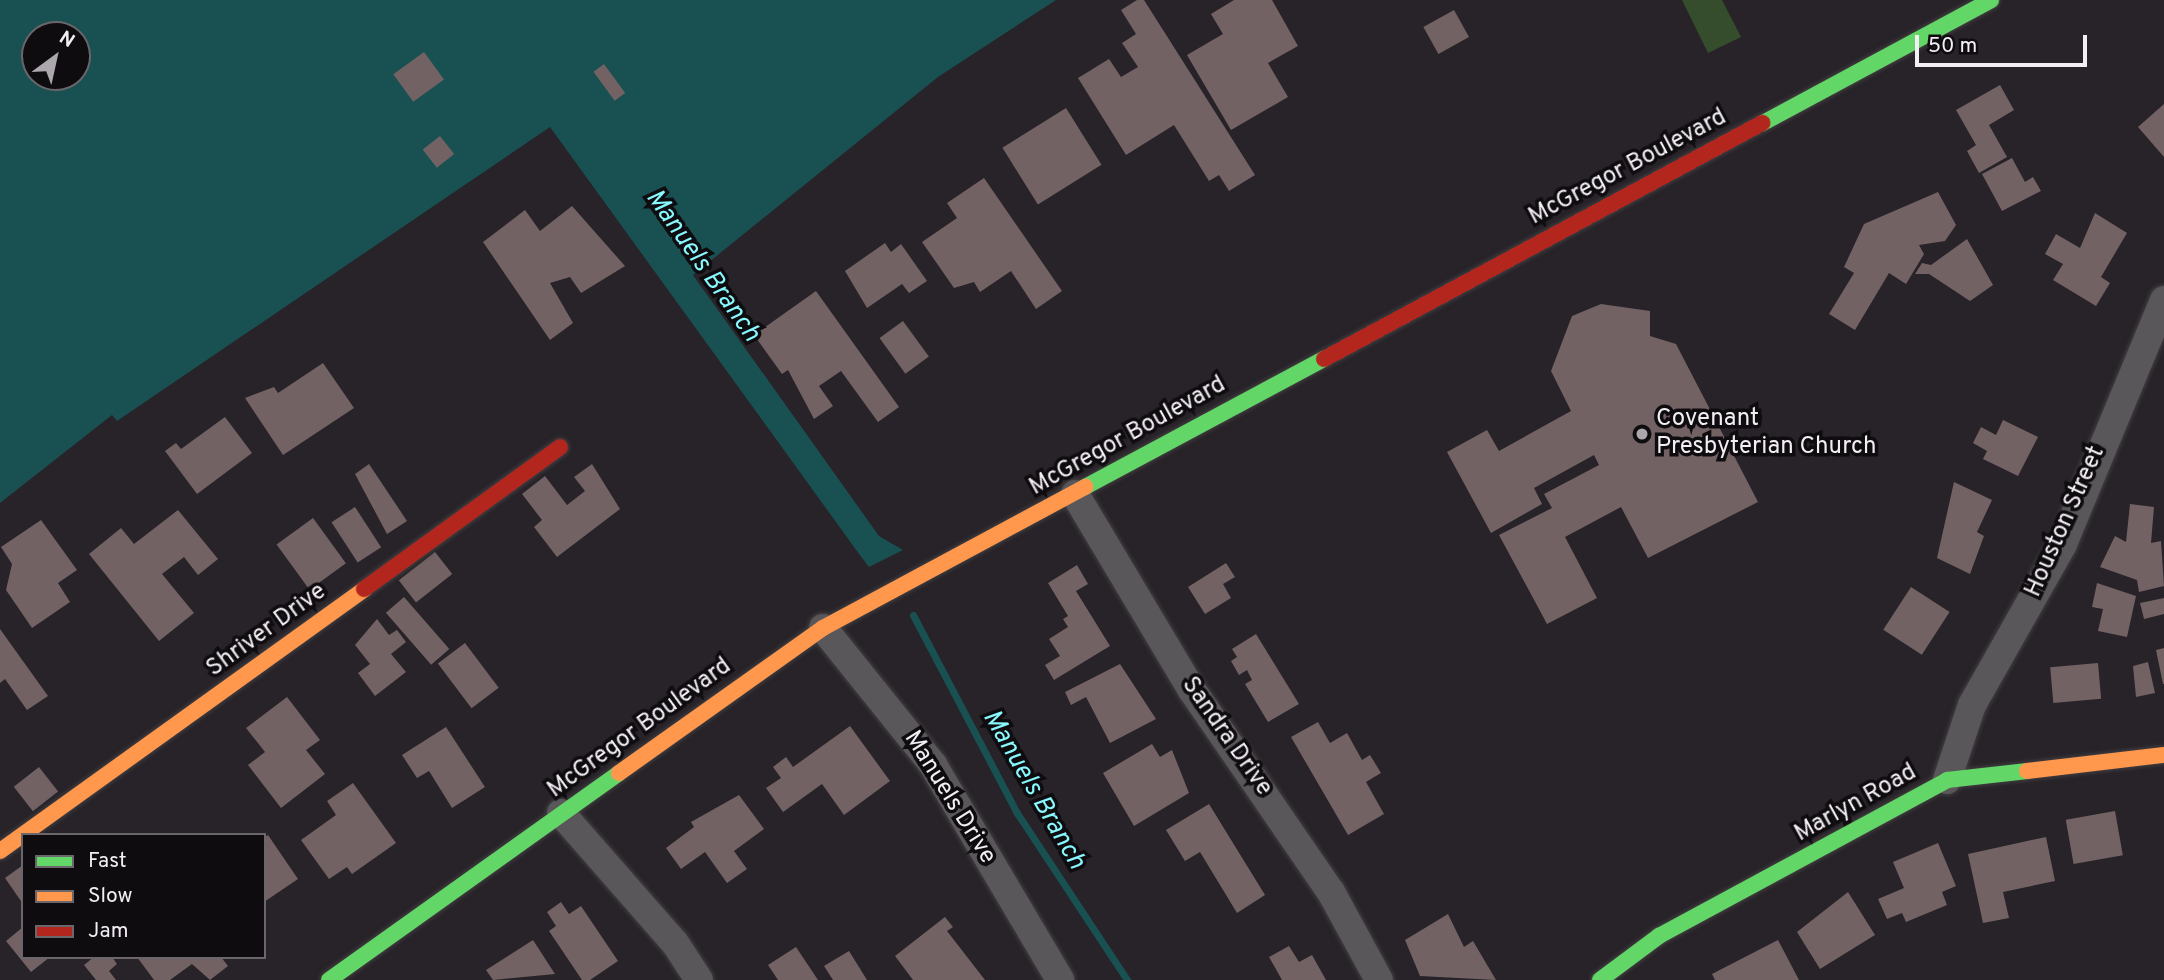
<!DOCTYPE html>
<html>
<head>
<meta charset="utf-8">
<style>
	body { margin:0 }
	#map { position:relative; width:2164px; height:980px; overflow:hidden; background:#272328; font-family:Overpass,sans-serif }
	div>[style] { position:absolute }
	.green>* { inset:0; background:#364d2d }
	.water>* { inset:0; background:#195052 }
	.stream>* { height:7px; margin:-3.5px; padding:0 3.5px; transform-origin:3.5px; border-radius:3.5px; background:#195052 }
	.building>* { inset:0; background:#736263; transform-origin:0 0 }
	.roads { filter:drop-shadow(0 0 2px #413e41) drop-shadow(0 0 2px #413e41) }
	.street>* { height:28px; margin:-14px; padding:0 14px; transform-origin:14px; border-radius:14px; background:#5a575a }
	.fast>* { height:16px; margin:-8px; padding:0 8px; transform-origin:8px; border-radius:8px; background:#63d668 }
	.slow>* { height:16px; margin:-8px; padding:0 8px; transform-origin:8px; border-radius:8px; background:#ff974d }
	.jam>* { height:16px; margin:-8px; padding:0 8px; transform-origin:8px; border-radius:8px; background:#b3261e }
	.dots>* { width:19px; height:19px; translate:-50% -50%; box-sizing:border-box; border:4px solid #0f0c10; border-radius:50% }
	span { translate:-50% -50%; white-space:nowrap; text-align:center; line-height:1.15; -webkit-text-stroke:7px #0f0c10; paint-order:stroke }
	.street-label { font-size:24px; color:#f3eef4 }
	.poi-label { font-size:24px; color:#f3eef4 }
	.left { translate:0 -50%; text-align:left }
	.water-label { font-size:26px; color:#88f9fe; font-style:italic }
	.legend { position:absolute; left:21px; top:833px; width:245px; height:126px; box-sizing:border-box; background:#0f0c10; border:2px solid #6a666b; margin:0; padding:9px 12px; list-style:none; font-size:21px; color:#f3eef4 }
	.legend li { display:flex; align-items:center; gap:14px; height:35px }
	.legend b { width:35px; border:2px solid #6a666b }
	.north { position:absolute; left:21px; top:21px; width:70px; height:70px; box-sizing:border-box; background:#0f0c10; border:2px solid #6a666b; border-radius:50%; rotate:33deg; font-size:19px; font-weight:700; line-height:28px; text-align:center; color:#f3eef4 }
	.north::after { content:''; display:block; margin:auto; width:24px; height:32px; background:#aca7ad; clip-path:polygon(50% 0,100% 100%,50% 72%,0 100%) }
	.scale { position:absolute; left:1915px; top:35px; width:172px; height:32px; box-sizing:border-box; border:4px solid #f3eef4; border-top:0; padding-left:9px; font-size:21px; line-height:24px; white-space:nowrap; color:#f3eef4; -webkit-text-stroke:5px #0f0c10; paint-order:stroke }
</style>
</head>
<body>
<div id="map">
	<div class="green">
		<i style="clip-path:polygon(1682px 0,1722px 0,1741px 37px,1708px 53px)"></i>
	</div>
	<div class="water">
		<i style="clip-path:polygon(evenodd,0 0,1056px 0,938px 77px,693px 275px,879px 536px,903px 550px,869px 567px,862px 558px,550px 127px,117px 421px,112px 415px,0 503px,0 0,35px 35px,77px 35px,77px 77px,35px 77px,35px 35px)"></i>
	</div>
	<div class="stream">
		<i style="left:913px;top:615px;width:224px;rotate:62.3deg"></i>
		<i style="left:1017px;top:813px;width:200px;rotate:56.6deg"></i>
	</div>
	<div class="building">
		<i style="clip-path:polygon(1137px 0,1144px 0,1255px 175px,1229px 191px,1219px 175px,1209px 181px,1174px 125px,1126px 155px,1078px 78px,1109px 59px,1121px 77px,1138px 67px,1122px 43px,1136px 34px,1121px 10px)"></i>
		<i style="clip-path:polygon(1234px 0,1272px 0,1298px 46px,1268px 63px,1288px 97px,1231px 130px,1187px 55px,1223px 34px,1211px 14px)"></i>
		<i style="left:1454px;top:10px;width:31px;height:35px;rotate:61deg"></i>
		<i style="left:424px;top:52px;width:34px;height:38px;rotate:54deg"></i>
		<i style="left:604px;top:64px;width:36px;height:13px;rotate:54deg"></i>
		<i style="clip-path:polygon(2000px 85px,2014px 110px,1989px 125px,2007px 157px,1979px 173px,1967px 151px,1976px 145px,1956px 110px)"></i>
		<i style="clip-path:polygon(2164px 104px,2164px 157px,2138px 127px)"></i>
		<i style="left:1066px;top:108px;width:67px;height:75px;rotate:58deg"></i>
		<i style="left:440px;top:136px;width:23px;height:22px;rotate:52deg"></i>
		<i style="clip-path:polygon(2012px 158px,2025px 182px,2033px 177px,2041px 191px,2002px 211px,1982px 174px)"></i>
		<i style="clip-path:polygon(984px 178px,1062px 291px,1036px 309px,1011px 271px,980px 292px,974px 282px,954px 288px,922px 242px,957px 218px,947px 203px)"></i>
		<i style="clip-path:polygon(1938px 192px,1956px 225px,1945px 241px,1919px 245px,1924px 254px,1906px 284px,1889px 273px,1855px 330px,1829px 314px,1854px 273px,1844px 267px,1864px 224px)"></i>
		<i style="clip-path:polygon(572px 206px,625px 266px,581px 293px,570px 277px,550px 283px,573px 323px,550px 340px,483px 242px,525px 210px,540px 231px)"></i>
		<i style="clip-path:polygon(2095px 213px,2127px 233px,2101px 277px,2110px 283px,2096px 306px,2053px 280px,2063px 264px,2045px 254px,2056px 234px,2080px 248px)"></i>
		<i style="clip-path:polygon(1967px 239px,1993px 285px,1970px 301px,1929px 274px,1915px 274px,1922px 263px,1931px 265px)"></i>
		<i style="clip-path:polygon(885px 243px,891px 252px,901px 244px,927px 281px,909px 293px,902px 284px,867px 308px,845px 271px)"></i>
		<i style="clip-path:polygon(816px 291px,899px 407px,878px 422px,841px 371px,819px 386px,833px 406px,814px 419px,788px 370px,782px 374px,754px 335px)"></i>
		<i style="clip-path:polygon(1601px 304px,1650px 311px,1650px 336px,1676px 344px,1758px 502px,1648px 558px,1621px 507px,1565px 537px,1597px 598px,1547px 624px,1499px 535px,1552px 508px,1544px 494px,1599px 465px,1594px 455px,1534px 488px,1542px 504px,1491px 533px,1447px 452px,1487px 430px,1499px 451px,1571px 411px,1551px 371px,1572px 316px)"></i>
		<i style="left:903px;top:321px;width:44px;height:29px;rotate:54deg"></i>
		<i style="clip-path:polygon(323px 363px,354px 408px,283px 455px,245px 398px,274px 387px,278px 393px)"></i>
		<i style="clip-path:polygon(225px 417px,252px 453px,197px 494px,165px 451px,176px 443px,181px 449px)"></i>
		<i style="clip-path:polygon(2003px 420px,2038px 437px,2018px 476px,1983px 459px,1987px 451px,1973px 443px,1981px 427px,1996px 435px)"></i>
		<i style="clip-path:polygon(369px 464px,407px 521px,387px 534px,355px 474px)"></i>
		<i style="clip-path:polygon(592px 464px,620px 509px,557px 557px,534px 527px,542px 520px,522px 494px,545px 476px,567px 505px,585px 491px,574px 477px)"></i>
		<i style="clip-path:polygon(1954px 482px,1992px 500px,1977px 532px,1984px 536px,1970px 574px,1937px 558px)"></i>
		<i style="clip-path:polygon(2130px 504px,2154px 507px,2151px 543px,2161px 541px,2164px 586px,2139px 592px,2137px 580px,2100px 567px,2115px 536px,2126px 542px)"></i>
		<i style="left:355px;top:507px;width:48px;height:28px;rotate:57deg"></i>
		<i style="clip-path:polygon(178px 510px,218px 559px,198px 575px,184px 557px,162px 574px,194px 613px,159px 641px,89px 554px,121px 528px,134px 544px)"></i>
		<i style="left:313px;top:518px;width:56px;height:45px;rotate:54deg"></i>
		<i style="clip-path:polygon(41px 520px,77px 570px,58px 583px,70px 602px,32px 628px,6px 590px,12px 564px,1px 547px)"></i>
		<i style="left:435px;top:552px;width:28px;height:46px;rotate:52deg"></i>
		<i style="clip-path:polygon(1226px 563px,1235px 577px,1223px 584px,1231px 598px,1205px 614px,1188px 587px)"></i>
		<i style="clip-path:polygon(1077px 565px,1088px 584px,1076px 591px,1110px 646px,1054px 680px,1045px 665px,1060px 656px,1049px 639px,1068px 627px,1063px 619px,1068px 616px,1048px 583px)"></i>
		<i style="clip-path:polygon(2097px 583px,2136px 596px,2127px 637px,2098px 631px,2103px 609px,2092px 607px)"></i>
		<i style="left:1911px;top:587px;width:46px;height:51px;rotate:33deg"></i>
		<i style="left:404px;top:597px;width:69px;height:24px;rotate:49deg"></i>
		<i style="clip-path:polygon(2164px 598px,2164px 614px,2144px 619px,2140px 603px)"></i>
		<i style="clip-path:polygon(377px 619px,389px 635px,397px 630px,406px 642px,391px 654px,406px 672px,375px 696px,358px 673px,370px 664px,355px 645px)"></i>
		<i style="clip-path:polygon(0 629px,48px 696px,27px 710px,5px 679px,0 683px)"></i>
		<i style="clip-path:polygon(1256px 634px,1299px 704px,1268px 722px,1245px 684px,1252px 680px,1247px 670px,1239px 675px,1231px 661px,1237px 657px,1232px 649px)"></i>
		<i style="left:465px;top:643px;width:56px;height:34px;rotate:53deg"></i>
		<i style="clip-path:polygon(2164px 648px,2164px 684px,2163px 684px,2156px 650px)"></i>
		<i style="clip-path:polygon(2148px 662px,2155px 693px,2136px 697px,2133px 666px)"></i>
		<i style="left:2098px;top:663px;width:36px;height:48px;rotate:85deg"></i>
		<i style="clip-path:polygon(1120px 664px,1156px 719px,1110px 743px,1086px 697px,1071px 705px,1065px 692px)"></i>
		<i style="clip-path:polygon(287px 697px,320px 740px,306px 750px,325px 774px,281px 808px,248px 765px,265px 752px,246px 728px)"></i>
		<i style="clip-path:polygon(1318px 722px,1330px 743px,1347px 733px,1362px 760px,1370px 755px,1381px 773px,1366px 782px,1384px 814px,1348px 835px,1291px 737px)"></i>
		<i style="clip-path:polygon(850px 726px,890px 781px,844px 815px,822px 784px,783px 812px,766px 788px,781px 778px,773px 767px,786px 757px,793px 767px)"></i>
		<i style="clip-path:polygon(446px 727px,485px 787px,452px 808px,429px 771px,417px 778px,402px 755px)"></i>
		<i style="clip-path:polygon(1152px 744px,1160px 757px,1172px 750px,1189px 793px,1134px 826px,1103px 773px)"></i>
		<i style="left:39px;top:767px;width:31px;height:32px;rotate:52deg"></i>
		<i style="clip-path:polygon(353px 783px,396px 843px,352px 874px,347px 867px,329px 879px,301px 840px,336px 815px,327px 801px)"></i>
		<i style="clip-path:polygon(739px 795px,764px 829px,734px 851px,747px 869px,727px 883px,705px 852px,681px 869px,666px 848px,694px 827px,691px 822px)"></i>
		<i style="clip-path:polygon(1209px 804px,1265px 895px,1237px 913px,1200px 852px,1185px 861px,1166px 830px)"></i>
		<i style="left:2115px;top:811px;width:45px;height:50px;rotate:80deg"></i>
		<i style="clip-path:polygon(268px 835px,298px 879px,264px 902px,264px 838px)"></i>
		<i style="clip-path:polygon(2046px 837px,2055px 881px,2003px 892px,2009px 918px,1983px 923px,1968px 854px)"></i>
		<i style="clip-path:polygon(1938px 843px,1956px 886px,1942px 892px,1947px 905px,1906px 922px,1902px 913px,1887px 919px,1878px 899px,1904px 888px,1893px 862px)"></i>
		<i style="clip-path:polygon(23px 865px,23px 904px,5px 878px)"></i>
		<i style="clip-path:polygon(1848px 892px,1875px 935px,1820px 969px,1797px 932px)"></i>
		<i style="clip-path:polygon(561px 902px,569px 914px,581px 906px,618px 961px,590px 980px,582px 980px,549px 931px,556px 926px,547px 912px)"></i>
		<i style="clip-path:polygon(1448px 914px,1464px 947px,1473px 941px,1496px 980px,1420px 976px,1405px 940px)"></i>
		<i style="clip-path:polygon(945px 917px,953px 927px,947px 931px,985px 980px,913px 980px,895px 956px)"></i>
		<i style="clip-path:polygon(23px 927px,23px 957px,50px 957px,31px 972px,6px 941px)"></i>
		<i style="clip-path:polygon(533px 940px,555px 974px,493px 980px,486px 970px)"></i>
		<i style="clip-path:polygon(1778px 940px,1799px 980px,1715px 980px,1712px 974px)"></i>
		<i style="clip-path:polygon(1289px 946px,1299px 962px,1312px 955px,1326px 980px,1282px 980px,1269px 957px)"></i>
		<i style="clip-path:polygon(796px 947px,818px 980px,778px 980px,768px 965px)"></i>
		<i style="clip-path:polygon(849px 951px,867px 980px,833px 980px,824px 966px)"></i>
		<i style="clip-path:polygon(94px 957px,112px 957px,117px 964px,109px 971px,116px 980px,96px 980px,84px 965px)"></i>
		<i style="clip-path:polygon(137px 957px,221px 957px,228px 966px,210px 980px,192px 964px,170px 980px,154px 980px)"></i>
	</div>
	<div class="roads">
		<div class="street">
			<i style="left:1075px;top:494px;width:228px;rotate:59.2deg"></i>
			<i style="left:1192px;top:690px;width:245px;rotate:55.5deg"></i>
			<i style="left:1331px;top:892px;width:100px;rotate:61.4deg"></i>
			<i style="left:823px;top:628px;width:176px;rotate:51.2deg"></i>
			<i style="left:933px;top:765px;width:250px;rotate:59.4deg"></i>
			<i style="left:1947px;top:780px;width:79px;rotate:-71.6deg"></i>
			<i style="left:1972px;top:705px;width:185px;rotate:-60.5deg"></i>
			<i style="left:2063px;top:544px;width:264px;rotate:-67.5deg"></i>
			<i style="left:561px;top:813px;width:173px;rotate:48.8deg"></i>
			<i style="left:675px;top:943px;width:44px;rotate:57deg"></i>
		</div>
		<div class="fast">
			<i style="left:1763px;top:123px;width:259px;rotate:-28.3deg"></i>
			<i style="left:1085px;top:487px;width:271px;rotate:-28.2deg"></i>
			<i style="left:329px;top:980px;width:356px;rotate:-35.5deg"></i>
			<i style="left:1600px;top:980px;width:74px;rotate:-36.7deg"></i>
			<i style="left:1659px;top:936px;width:328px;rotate:-28.4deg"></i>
			<i style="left:1947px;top:780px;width:81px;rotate:-6.4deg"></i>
		</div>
		<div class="slow">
			<i style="left:2027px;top:771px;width:138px;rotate:-6.7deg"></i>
			<i style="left:619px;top:773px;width:250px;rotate:-35.4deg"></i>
			<i style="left:823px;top:628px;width:298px;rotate:-28.3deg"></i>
			<i style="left:0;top:851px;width:448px;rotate:-35.7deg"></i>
		</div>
		<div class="jam">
			<i style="left:1324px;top:359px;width:498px;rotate:-28.3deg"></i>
			<i style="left:364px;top:589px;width:242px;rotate:-35.9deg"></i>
		</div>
	</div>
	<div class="dots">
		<i style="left:1642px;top:434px;background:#aca7ad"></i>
	</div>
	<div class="street-label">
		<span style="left:1628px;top:168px;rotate:-28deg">McGregor Boulevard</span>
		<span style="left:1128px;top:437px;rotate:-29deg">McGregor Boulevard</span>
		<span style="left:2066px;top:522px;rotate:-66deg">Houston Street</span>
		<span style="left:267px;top:631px;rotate:-36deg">Shriver Drive</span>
		<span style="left:640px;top:729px;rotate:-36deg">McGregor Boulevard</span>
		<span style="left:1226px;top:737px;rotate:55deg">Sandra Drive</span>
		<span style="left:949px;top:798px;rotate:58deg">Manuels Drive</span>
		<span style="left:1856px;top:804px;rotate:-29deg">Marlyn Road</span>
	</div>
	<div class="poi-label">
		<span class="left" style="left:1656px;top:434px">Covenant<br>Presbyterian Church</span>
	</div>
	<div class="water-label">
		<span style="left:702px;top:266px;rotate:55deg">Manuels Branch</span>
		<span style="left:1033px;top:790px;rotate:60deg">Manuels Branch</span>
	</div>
	<ul class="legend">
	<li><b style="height:9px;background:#63d668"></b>Fast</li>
	<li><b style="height:9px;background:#ff974d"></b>Slow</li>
	<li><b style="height:9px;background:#b3261e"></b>Jam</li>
	</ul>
	<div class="north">N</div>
	<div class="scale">50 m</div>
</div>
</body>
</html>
